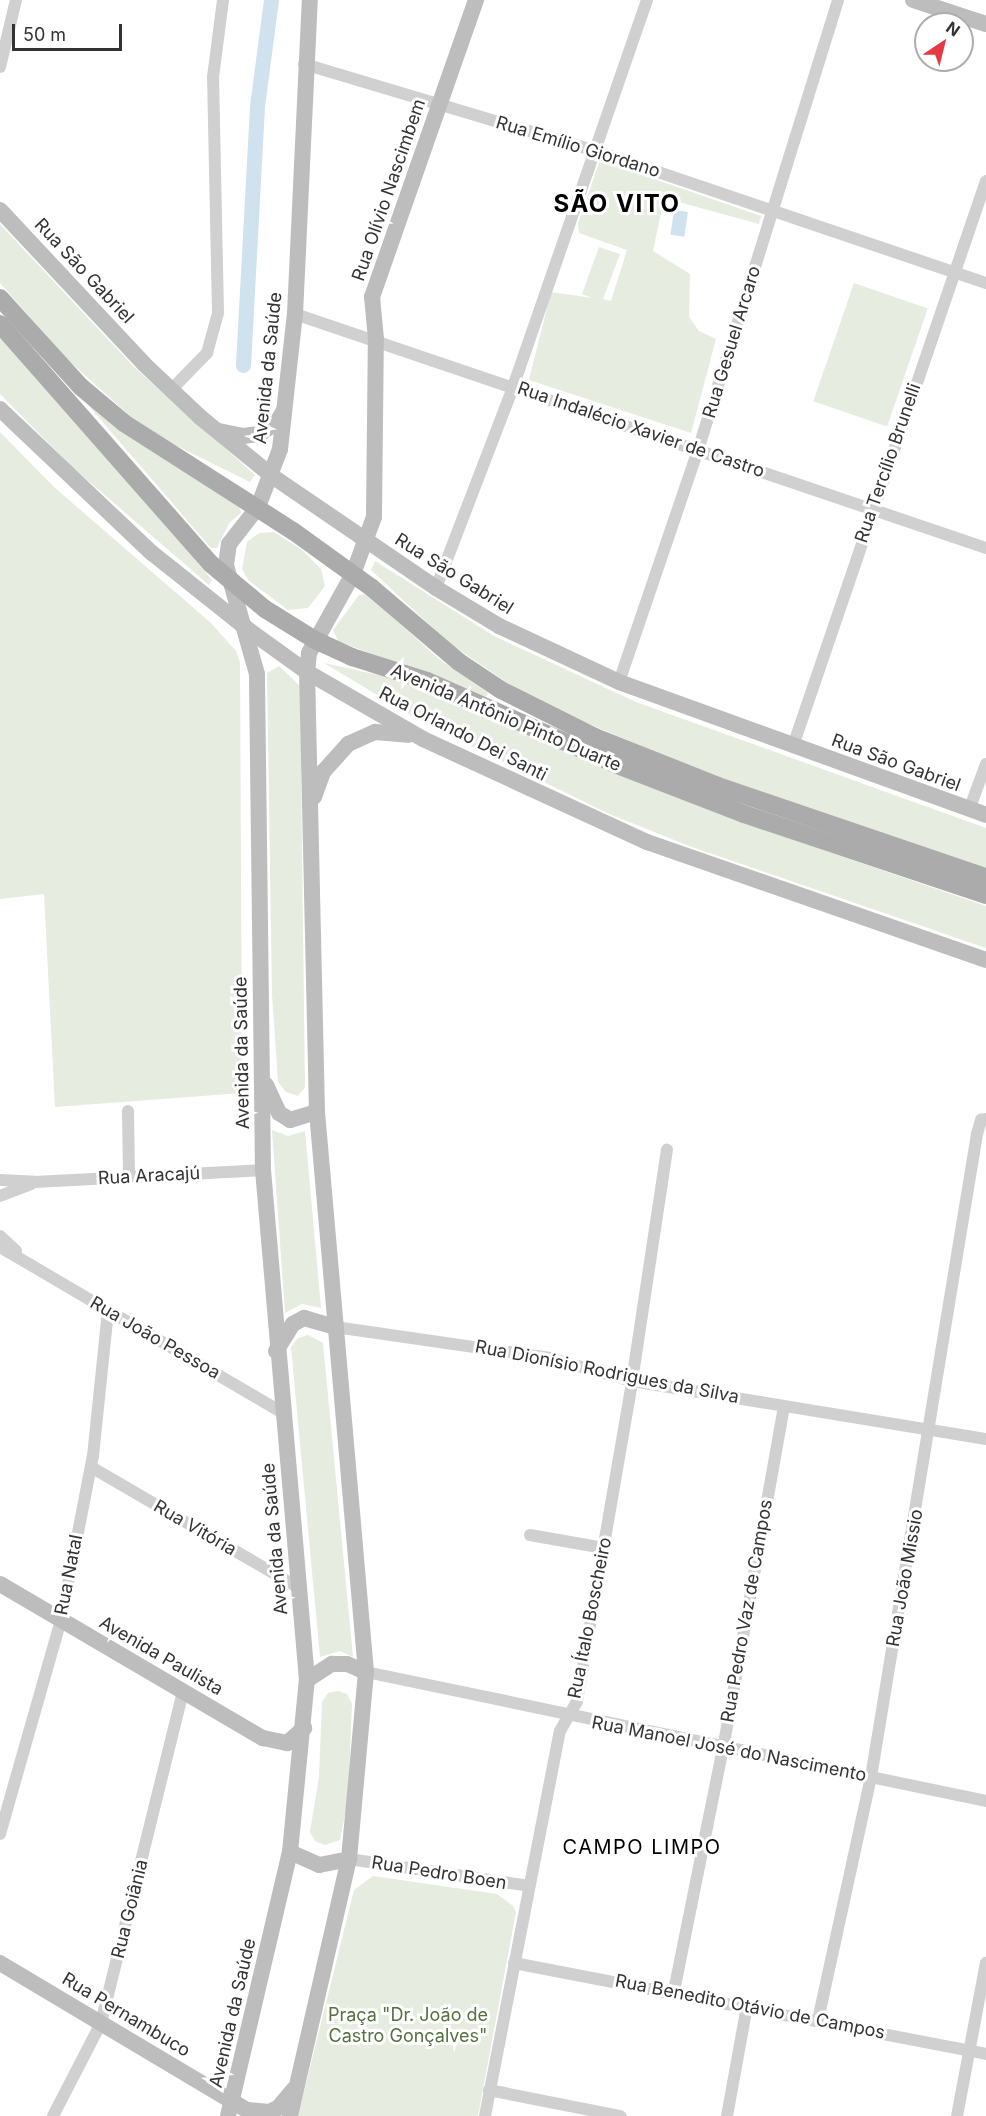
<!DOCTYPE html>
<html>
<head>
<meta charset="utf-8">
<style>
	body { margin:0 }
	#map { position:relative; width:986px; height:2116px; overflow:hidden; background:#fff; font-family:Inter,sans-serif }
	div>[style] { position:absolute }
	.green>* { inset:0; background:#e6ecdf; transform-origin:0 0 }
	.water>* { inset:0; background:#cfe2ee; transform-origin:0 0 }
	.canal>* { height:15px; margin:-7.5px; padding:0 7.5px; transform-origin:7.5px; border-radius:7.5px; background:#cfe2ee }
	.minor>* { height:12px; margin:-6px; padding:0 6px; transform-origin:6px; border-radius:6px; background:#d0d0d0 }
	.secondary>* { height:16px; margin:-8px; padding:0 8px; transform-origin:8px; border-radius:8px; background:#bdbdbd }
	.primary>* { height:18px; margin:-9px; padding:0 9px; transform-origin:9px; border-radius:9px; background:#ababab }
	span { translate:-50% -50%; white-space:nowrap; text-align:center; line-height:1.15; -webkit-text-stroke:6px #fff; paint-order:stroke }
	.street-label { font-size:18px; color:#333 }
	.park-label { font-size:18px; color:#56703f }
	.neighbourhood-label { font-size:20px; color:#000; letter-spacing:1.5px }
	.district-label { font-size:24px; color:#000; font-weight:700; letter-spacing:1.5px }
	.north { position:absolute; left:914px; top:12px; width:60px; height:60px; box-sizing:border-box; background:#fff; border:2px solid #adadad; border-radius:50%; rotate:35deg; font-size:16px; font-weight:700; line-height:24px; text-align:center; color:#333 }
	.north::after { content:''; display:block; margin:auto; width:21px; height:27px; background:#e63946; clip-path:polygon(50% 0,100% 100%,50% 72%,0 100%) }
	.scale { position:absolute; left:12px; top:24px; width:110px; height:27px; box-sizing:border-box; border:3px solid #333; border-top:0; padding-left:8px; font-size:18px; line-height:21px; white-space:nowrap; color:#333; -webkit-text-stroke:4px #fff; paint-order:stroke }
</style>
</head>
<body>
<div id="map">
	<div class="green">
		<i style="clip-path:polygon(600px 160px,761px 216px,759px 224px,664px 198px,653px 251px,690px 274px,689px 317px,699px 331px,716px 339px,691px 433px,529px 380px,551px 292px,592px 298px,582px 294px,599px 247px,620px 254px,603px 299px,611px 301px,627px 250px,579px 233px,578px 223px)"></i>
		<i style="clip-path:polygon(0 224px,134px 367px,255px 475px,250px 482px,171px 443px,130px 416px,66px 358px,0 283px)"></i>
		<i style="left:854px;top:283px;width:78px;height:125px;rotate:19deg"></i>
		<i style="clip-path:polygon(0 335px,130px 480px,212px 580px,209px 585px,71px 466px,0 394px)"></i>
		<i style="clip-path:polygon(82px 398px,239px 505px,241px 513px,229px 523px,217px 548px,211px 548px)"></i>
		<i style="clip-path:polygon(0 432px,54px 487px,211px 623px,236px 651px,240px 662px,242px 1093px,55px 1107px,44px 894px,0 899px)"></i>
		<i style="clip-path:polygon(274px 532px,301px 549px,321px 569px,325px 586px,308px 608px,288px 610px,248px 580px,242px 569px,247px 542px,259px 533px)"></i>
		<i style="clip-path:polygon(375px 561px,494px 636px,636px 702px,986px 828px,986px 869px,719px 779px,533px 700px,449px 643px,371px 570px)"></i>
		<i style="clip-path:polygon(367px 594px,439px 659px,488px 693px,486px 697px,338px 641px,333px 630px,359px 595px)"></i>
		<i style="clip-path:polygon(324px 663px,383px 676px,427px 690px,742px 822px,986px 906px,986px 948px,689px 846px,607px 813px,424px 723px)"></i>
		<i style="clip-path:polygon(279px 666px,300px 686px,305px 1087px,298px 1096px,286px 1092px,278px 1082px,272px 994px,267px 673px)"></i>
		<i style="clip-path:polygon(272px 1130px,288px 1136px,305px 1131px,321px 1308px,302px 1304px,285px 1313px)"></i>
		<i style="clip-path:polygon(308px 1335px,323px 1343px,353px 1657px,340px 1651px,320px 1657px,291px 1347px,298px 1338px)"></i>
		<i style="clip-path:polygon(338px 1691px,347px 1694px,352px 1704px,348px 1799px,340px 1840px,325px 1845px,315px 1841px,310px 1832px,319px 1777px,322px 1702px,328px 1693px)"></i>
		<i style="clip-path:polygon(373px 1876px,497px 1894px,513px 1906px,516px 1912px,478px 2116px,298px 2116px,354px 1890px)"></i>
	</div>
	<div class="water">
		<i style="left:674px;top:210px;width:14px;height:25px;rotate:8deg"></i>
	</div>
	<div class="canal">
		<i style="left:243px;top:365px;width:259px;rotate:-86.9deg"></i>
		<i style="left:257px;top:106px;width:107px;rotate:-82.5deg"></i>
	</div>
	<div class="minor">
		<i style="left:304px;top:64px;width:305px;rotate:16.6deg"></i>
		<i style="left:596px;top:151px;width:412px;rotate:18.7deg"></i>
		<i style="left:0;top:67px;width:69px;rotate:-76.6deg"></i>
		<i style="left:295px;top:314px;width:730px;rotate:18.71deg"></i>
		<i style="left:171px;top:390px;width:52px;rotate:-45.8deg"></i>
		<i style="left:207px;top:353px;width:41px;rotate:-74.6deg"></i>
		<i style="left:218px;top:313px;width:236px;rotate:-91.2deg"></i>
		<i style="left:213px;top:77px;width:78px;rotate:-82.6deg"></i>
		<i style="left:436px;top:588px;width:215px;rotate:-69deg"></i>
		<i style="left:513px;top:387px;width:410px;rotate:-70.9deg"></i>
		<i style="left:619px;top:682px;width:245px;rotate:-71.2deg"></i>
		<i style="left:698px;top:450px;width:471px;rotate:-72.7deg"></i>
		<i style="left:793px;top:746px;width:597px;rotate:-71.14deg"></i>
		<i style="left:969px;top:810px;width:49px;rotate:-69.7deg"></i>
		<i style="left:128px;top:1111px;width:67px;rotate:89.1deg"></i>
		<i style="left:0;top:1180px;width:35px;rotate:3deg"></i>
		<i style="left:35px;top:1182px;width:228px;rotate:-3deg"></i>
		<i style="left:0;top:1196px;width:33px;rotate:-21deg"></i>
		<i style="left:0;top:1236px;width:22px;rotate:43deg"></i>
		<i style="left:0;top:1247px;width:328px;rotate:30.4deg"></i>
		<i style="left:335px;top:1327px;width:216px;rotate:8.2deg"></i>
		<i style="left:549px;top:1358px;width:86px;rotate:15.5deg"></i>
		<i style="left:632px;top:1381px;width:359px;rotate:9.3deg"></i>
		<i style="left:91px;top:1467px;width:241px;rotate:30.2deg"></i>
		<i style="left:530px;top:1535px;width:75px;rotate:10deg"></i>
		<i style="left:366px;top:1672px;width:633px;rotate:11.75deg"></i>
		<i style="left:0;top:1834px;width:223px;rotate:-74.1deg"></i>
		<i style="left:61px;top:1620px;width:167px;rotate:-79deg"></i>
		<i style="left:93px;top:1456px;width:147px;rotate:-84.1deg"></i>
		<i style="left:349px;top:1859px;width:182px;rotate:8.5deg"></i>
		<i style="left:514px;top:1963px;width:481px;rotate:10.9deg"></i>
		<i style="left:674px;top:1991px;width:247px;rotate:-78.6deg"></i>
		<i style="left:723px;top:1749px;width:348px;rotate:-79.9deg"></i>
		<i style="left:818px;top:2020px;width:249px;rotate:-77.7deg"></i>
		<i style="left:871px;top:1777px;width:652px;rotate:-80.64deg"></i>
		<i style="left:977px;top:1134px;width:15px;rotate:-74deg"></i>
		<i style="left:981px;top:1120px;width:5px;rotate:-11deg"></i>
		<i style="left:489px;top:2090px;width:134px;rotate:11.2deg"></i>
		<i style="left:53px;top:2116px;width:105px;rotate:-62.7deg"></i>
		<i style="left:101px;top:2023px;width:341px;rotate:-76.1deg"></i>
		<i style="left:485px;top:2116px;width:392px;rotate:-79deg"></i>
		<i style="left:560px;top:1731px;width:34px;rotate:-60deg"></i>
		<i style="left:577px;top:1701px;width:325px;rotate:-80.2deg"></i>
		<i style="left:632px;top:1381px;width:234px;rotate:-81.4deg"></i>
		<i style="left:727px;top:2116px;width:112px;rotate:-79.7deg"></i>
		<i style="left:957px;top:2116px;width:156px;rotate:-79.3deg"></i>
	</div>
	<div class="secondary">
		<i style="left:913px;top:0;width:77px;rotate:18.2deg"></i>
		<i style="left:0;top:210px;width:211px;rotate:46.9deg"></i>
		<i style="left:144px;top:364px;width:77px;rotate:43.4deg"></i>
		<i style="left:200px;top:417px;width:93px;rotate:39.3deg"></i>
		<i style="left:272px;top:476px;width:199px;rotate:34.3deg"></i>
		<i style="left:436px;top:588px;width:74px;rotate:31.1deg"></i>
		<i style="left:499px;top:626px;width:132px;rotate:25deg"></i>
		<i style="left:619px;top:682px;width:390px;rotate:19.9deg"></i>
		<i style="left:0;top:409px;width:209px;rotate:43.5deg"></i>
		<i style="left:152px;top:553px;width:120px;rotate:38.6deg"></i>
		<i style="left:246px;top:628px;width:75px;rotate:35.8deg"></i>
		<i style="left:307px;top:672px;width:134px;rotate:30deg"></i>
		<i style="left:423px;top:739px;width:247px;rotate:24.7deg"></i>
		<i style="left:647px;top:842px;width:359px;rotate:19.2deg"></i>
		<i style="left:219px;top:431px;width:25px;rotate:12deg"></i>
		<i style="left:243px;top:436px;width:17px;rotate:-7deg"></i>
		<i style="left:260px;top:434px;width:22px;rotate:-36deg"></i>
		<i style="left:278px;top:421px;width:13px;rotate:-61deg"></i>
		<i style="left:314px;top:797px;width:27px;rotate:-70deg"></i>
		<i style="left:323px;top:772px;width:38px;rotate:-48deg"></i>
		<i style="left:348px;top:744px;width:30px;rotate:-24deg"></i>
		<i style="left:375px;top:732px;width:33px;rotate:5deg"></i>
		<i style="left:266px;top:1085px;width:31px;rotate:65deg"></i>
		<i style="left:279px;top:1113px;width:13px;rotate:32deg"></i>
		<i style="left:290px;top:1120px;width:28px;rotate:-17deg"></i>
		<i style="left:276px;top:1351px;width:32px;rotate:-58deg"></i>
		<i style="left:293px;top:1324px;width:13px;rotate:-29deg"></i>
		<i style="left:304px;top:1318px;width:32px;rotate:16deg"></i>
		<i style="left:0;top:1584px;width:305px;rotate:30.4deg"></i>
		<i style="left:263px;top:1738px;width:25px;rotate:12deg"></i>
		<i style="left:287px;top:1743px;width:23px;rotate:-41deg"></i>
		<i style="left:307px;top:1680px;width:30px;rotate:-33deg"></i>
		<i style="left:332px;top:1664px;width:15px"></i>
		<i style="left:347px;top:1664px;width:21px;rotate:23deg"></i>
		<i style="left:290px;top:1852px;width:32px;rotate:24deg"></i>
		<i style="left:319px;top:1865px;width:31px;rotate:-11deg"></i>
		<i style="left:0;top:1963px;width:287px;rotate:30.8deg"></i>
		<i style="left:247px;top:2110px;width:22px;rotate:5deg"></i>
		<i style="left:269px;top:2112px;width:10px;rotate:-24deg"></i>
		<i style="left:278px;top:2108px;width:25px;rotate:-50deg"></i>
		<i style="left:228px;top:2116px;width:271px;rotate:-76.8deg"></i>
		<i style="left:290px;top:1852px;width:173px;rotate:-84.4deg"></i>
		<i style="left:307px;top:1680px;width:512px;rotate:-94.93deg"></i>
		<i style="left:263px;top:1170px;width:496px;rotate:-90.7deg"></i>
		<i style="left:257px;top:674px;width:113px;rotate:-105.9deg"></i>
		<i style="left:226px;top:565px;width:21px;rotate:-82deg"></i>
		<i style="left:229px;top:544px;width:47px;rotate:-51.9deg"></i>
		<i style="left:258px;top:507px;width:62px;rotate:-69.2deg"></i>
		<i style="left:280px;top:449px;width:136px;rotate:-83.7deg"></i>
		<i style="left:295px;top:314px;width:314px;rotate:-87.3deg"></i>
		<i style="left:290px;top:2116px;width:264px;rotate:-77.1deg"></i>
		<i style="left:349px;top:1859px;width:188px;rotate:-84.8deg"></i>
		<i style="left:366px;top:1672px;width:562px;rotate:-95deg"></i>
		<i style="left:317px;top:1112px;width:440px;rotate:-91.3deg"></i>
		<i style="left:307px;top:672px;width:19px;rotate:-84deg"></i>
		<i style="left:309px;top:653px;width:90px;rotate:-60.9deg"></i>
		<i style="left:353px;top:574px;width:61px;rotate:-69.8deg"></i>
		<i style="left:374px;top:517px;width:178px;rotate:-89.4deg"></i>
		<i style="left:376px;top:339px;width:42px;rotate:-95.4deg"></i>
		<i style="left:372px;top:297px;width:315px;rotate:-70.7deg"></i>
	</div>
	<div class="primary">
		<i style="left:0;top:298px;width:120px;rotate:47.7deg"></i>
		<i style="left:81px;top:387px;width:56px;rotate:39.9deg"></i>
		<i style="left:124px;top:423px;width:201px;rotate:32.6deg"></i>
		<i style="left:293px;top:531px;width:97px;rotate:35.8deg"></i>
		<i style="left:372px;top:588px;width:114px;rotate:40.4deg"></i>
		<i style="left:459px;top:662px;width:50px;rotate:33.7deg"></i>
		<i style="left:501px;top:690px;width:105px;rotate:26.6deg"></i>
		<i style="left:595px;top:737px;width:132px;rotate:21.7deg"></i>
		<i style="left:718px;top:786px;width:283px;rotate:18.8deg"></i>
		<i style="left:0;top:324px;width:320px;rotate:48.7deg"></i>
		<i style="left:211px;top:564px;width:70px;rotate:39.8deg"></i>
		<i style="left:265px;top:609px;width:59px;rotate:31.8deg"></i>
		<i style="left:315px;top:640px;width:41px;rotate:24.7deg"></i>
		<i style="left:352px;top:657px;width:79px;rotate:17.7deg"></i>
		<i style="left:427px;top:681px;width:206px;rotate:23.8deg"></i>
		<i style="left:615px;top:764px;width:138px;rotate:21.2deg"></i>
		<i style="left:744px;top:814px;width:255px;rotate:18.5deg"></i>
	</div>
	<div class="street-label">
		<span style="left:578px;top:147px;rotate:17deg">Rua Emílio Giordano</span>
		<span style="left:389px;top:190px;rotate:-71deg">Rua Olívio Nascimbem</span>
		<span style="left:84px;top:271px;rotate:47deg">Rua São Gabriel</span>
		<span style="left:732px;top:342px;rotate:-73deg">Rua Gesuel Arcaro</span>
		<span style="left:268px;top:368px;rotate:-84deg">Avenida da Saúde</span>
		<span style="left:641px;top:430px;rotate:19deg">Rua Indalécio Xavier de Castro</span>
		<span style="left:888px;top:463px;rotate:-71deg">Rua Tercílio Brunelli</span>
		<span style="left:454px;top:574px;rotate:32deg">Rua São Gabriel</span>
		<span style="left:506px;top:718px;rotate:23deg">Avenida Antônio Pinto Duarte</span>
		<span style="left:463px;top:734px;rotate:27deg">Rua Orlando Dei Santi</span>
		<span style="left:896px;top:763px;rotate:20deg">Rua São Gabriel</span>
		<span style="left:242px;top:1053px;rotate:-91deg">Avenida da Saúde</span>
		<span style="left:149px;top:1176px;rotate:-3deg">Rua Aracajú</span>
		<span style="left:155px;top:1338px;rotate:30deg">Rua João Pessoa</span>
		<span style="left:607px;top:1372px;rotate:11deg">Rua Dionísio Rodrigues da Silva</span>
		<span style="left:195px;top:1528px;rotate:30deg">Rua Vitória</span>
		<span style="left:275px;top:1539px;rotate:-95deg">Avenida da Saúde</span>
		<span style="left:69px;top:1575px;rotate:-79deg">Rua Natal</span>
		<span style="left:905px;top:1578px;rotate:-80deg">Rua João Missio</span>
		<span style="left:747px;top:1611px;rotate:-80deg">Rua Pedro Vaz de Campos</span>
		<span style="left:590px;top:1618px;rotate:-79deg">Rua Ítalo Boscheiro</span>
		<span style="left:161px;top:1656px;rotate:30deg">Avenida Paulista</span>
		<span style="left:729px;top:1749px;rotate:11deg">Rua Manoel José do Nascimento</span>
		<span style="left:439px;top:1873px;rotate:9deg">Rua Pedro Boen</span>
		<span style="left:130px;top:1909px;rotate:-76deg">Rua Goiânia</span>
		<span style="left:750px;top:2007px;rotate:11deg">Rua Benedito Otávio de Campos</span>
		<span style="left:233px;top:2013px;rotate:-77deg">Avenida da Saúde</span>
		<span style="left:126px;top:2015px;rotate:31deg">Rua Pernambuco</span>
	</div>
	<div class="park-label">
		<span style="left:408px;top:2026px">Praça "Dr. João de<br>Castro Gonçalves"</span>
	</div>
	<div class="neighbourhood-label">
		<span style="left:642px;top:1847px">CAMPO LIMPO</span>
	</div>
	<div class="district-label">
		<span style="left:617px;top:204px">SÃO VITO</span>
	</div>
	<div class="north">N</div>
	<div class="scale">50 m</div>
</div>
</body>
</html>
